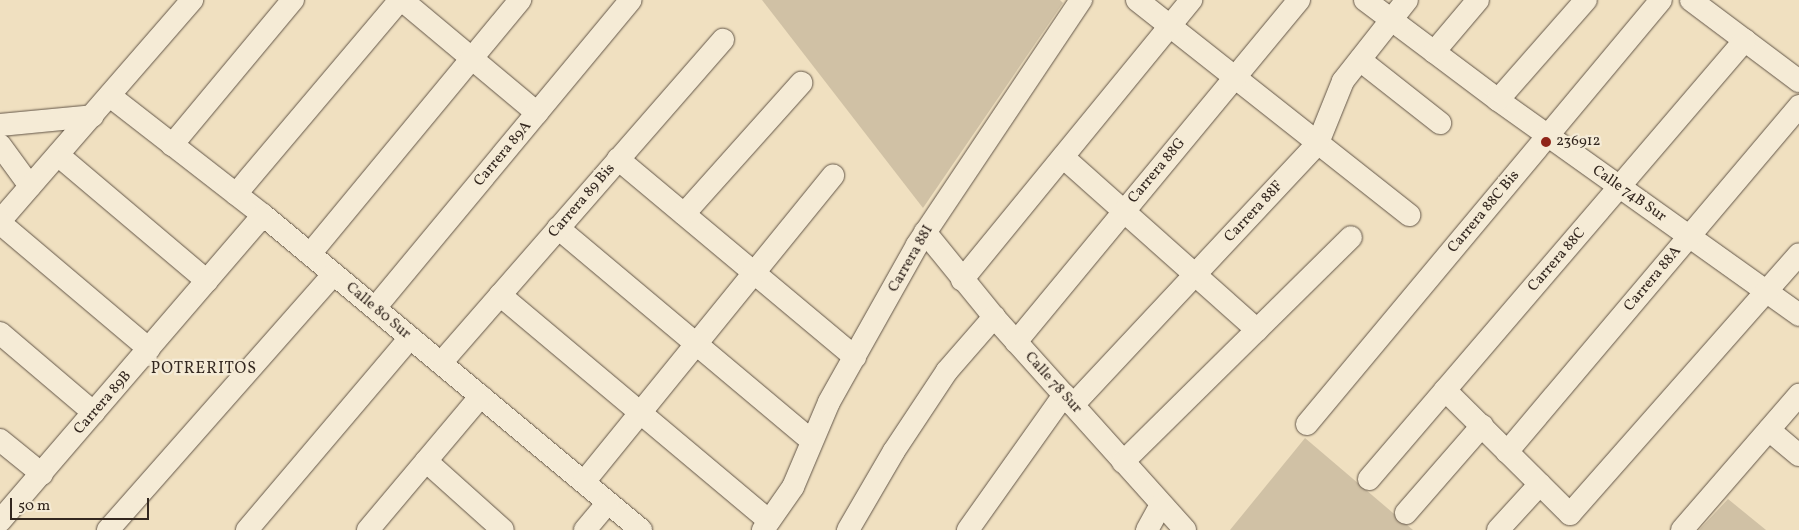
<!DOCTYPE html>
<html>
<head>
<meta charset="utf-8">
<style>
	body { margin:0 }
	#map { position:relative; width:1799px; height:530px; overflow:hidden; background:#f0e0c0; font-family:Vollkorn,serif }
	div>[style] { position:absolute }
	.green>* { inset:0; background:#d0c1a5 }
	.roads { filter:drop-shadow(0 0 1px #625547) drop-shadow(0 0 1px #625547) }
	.minor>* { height:22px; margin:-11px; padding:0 11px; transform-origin:11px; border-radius:11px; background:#f5ebd6 }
	.dots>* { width:14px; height:14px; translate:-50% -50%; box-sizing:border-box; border:2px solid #f5ebd6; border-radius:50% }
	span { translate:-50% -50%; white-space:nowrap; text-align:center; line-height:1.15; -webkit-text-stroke:4.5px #f5ebd6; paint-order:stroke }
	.poi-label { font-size:15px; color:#33271f }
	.left { translate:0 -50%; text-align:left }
	.street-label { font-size:15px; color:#33271f }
	.neighbourhood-label { font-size:16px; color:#33271f; letter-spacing:1px }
	.scale { position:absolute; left:10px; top:498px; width:139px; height:22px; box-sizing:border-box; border:2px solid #33271f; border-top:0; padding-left:6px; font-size:15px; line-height:18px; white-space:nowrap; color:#33271f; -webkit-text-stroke:4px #f5ebd6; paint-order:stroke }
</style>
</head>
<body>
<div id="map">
	<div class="green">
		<i style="clip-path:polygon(762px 0,1060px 0,1063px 3px,923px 208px)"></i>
		<i style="clip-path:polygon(1305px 438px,1413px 530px,1230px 530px)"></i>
		<i style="clip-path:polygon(1728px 499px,1766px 530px,1699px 530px)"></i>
	</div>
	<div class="roads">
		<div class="minor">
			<i style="left:402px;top:0;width:176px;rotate:39.9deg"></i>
			<i style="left:1137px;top:0;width:347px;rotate:38.3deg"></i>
			<i style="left:1365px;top:0;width:166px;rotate:36.9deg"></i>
			<i style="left:1498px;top:100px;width:370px;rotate:35.5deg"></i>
			<i style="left:1691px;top:0;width:135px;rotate:36.9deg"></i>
			<i style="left:1434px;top:52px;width:68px;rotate:-49.8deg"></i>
			<i style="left:1360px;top:60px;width:102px;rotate:38.2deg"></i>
			<i style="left:110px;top:96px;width:194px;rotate:37.9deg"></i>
			<i style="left:263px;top:215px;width:492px;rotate:39.8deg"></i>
			<i style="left:1498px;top:100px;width:133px;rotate:-48.7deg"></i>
			<i style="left:0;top:125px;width:93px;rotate:-5.5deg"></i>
			<i style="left:0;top:145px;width:51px;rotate:53.8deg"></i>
			<i style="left:172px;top:145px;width:189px;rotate:-50.2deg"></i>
			<i style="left:58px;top:155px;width:195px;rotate:40.2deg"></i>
			<i style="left:1063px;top:157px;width:260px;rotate:41.7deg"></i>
			<i style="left:618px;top:159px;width:309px;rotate:39.9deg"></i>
			<i style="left:236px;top:194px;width:254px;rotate:-49.8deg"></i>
			<i style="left:684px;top:214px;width:176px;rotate:-48.2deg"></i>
			<i style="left:0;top:221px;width:293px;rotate:-49deg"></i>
			<i style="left:0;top:223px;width:195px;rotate:40.2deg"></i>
			<i style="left:558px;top:228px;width:331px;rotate:40deg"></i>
			<i style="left:925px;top:232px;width:109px;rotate:50.9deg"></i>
			<i style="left:994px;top:317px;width:286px;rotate:48.1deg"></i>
			<i style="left:310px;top:254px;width:330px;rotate:-50.4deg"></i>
			<i style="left:962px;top:280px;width:362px;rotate:-50.7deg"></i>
			<i style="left:500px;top:295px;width:351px;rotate:40deg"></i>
			<i style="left:375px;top:308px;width:400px;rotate:-50.3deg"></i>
			<i style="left:0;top:333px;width:123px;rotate:40.4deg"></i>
			<i style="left:1016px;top:342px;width:444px;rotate:-50.4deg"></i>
			<i style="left:441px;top:363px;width:429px;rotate:-48.9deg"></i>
			<i style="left:1445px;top:390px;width:176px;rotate:44.8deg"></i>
			<i style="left:1570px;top:514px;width:346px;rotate:-48.6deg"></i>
			<i style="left:1073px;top:405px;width:359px;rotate:-46.9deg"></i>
			<i style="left:1318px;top:143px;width:67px;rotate:-68deg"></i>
			<i style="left:1343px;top:81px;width:103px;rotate:-51.7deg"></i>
			<i style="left:1307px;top:424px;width:552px;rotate:-50.14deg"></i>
			<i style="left:1769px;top:430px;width:39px;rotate:40deg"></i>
			<i style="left:0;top:440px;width:54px;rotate:39deg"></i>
			<i style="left:1507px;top:452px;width:453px;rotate:-49.8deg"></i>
			<i style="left:426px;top:461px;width:103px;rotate:41.9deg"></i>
			<i style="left:1123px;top:462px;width:320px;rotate:-44.6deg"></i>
			<i style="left:1369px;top:479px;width:578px;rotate:-49.42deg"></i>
			<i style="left:584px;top:482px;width:395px;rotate:-50.9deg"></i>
			<i style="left:1406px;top:513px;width:116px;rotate:-48.9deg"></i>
			<i style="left:0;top:521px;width:403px;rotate:-49.3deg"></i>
			<i style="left:108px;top:530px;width:341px;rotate:-48.6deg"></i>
			<i style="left:247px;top:530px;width:252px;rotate:-49.7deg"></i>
			<i style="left:368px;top:530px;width:175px;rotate:-49.9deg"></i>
			<i style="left:585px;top:530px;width:35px;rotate:-50deg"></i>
			<i style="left:763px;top:530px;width:52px;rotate:-55.1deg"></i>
			<i style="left:793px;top:487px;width:92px;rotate:-67deg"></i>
			<i style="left:829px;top:402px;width:180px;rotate:-60.7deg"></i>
			<i style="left:917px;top:245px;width:295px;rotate:-56.2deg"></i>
			<i style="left:848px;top:530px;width:91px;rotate:-59.8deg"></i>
			<i style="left:894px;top:451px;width:96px;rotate:-56.5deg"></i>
			<i style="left:947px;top:371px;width:72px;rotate:-49deg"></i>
			<i style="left:968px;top:530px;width:166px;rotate:-54.6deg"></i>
			<i style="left:1147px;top:530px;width:29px;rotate:-61deg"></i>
			<i style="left:1498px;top:530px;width:62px;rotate:-47.6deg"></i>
			<i style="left:1682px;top:530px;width:179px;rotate:-49.1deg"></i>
		</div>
	</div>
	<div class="dots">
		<i style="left:1546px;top:142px;background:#8f2418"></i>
	</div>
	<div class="poi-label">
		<span class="left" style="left:1556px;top:142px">236912</span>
	</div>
	<div class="street-label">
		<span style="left:503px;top:154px;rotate:-50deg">Carrera 89A</span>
		<span style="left:1157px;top:171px;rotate:-50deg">Carrera 88G</span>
		<span style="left:1629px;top:194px;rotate:35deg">Calle 74B Sur</span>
		<span style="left:582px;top:201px;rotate:-49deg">Carrera 89 Bis</span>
		<span style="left:1254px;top:212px;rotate:-47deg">Carrera 88F</span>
		<span style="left:1484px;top:212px;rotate:-50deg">Carrera 88C Bis</span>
		<span style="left:911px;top:259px;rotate:-60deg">Carrera 88I</span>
		<span style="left:1557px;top:260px;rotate:-49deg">Carrera 88C</span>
		<span style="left:1653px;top:279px;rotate:-50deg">Carrera 88A</span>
		<span style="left:378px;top:311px;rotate:40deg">Calle 80 Sur</span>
		<span style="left:1053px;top:383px;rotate:48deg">Calle 78 Sur</span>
		<span style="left:103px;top:403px;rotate:-49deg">Carrera 89B</span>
	</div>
	<div class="neighbourhood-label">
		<span style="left:204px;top:369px">POTRERITOS</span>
	</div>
	<div class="scale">50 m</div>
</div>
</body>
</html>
